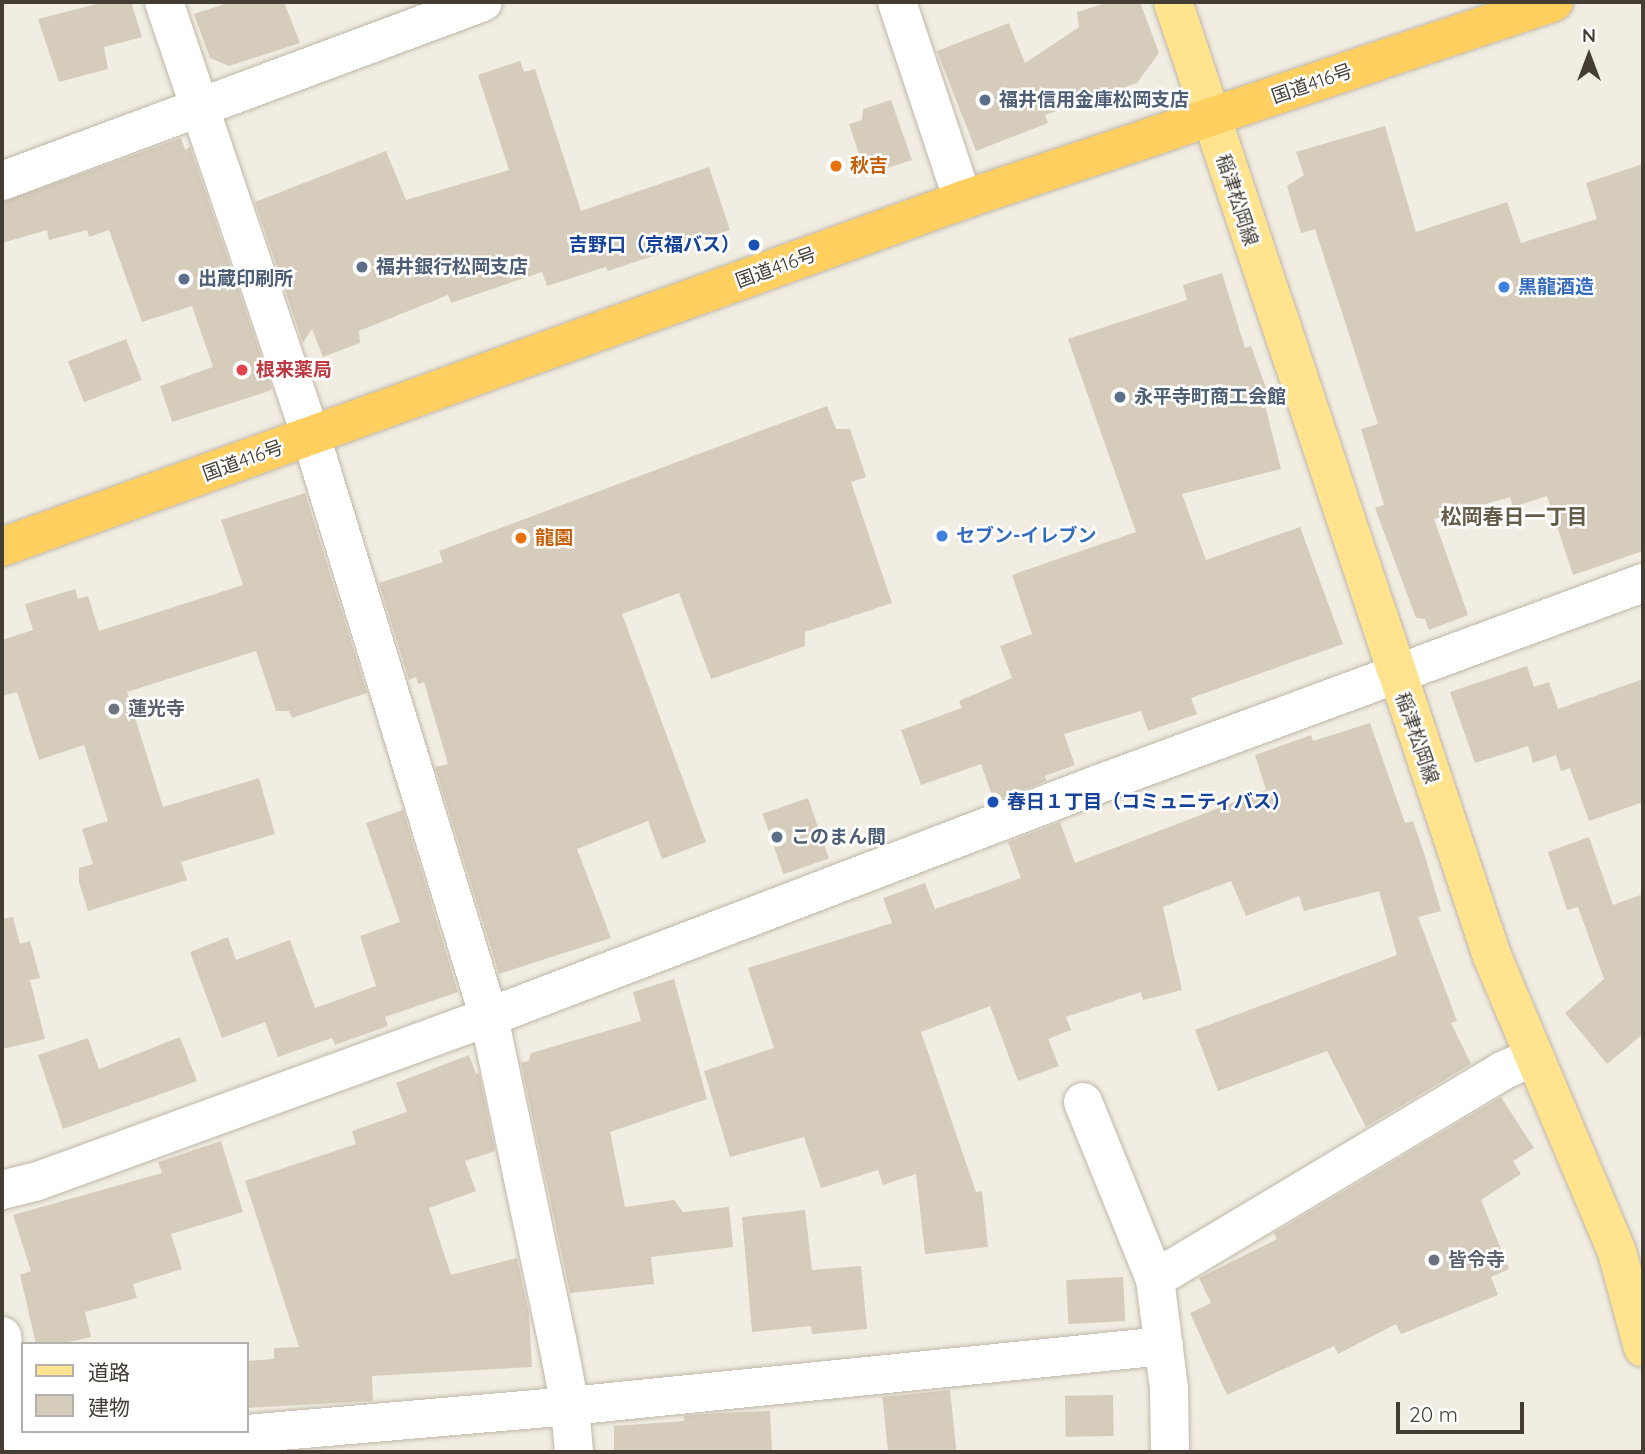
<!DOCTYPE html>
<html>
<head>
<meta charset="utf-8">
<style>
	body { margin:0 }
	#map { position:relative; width:1645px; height:1454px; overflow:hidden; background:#f1ede2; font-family:Quicksand,"Noto Sans JP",sans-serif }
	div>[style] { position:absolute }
	.building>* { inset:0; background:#d6ccbb; transform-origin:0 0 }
	.roads { filter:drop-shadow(0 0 2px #c0b8a8) drop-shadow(0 0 2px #c0b8a8) }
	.minor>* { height:38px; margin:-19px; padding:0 19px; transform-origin:19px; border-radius:19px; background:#fff }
	.major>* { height:38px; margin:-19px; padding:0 19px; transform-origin:19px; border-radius:19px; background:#ffe38e }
	.highway>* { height:38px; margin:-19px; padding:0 19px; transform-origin:19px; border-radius:19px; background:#ffd060 }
	.dots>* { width:19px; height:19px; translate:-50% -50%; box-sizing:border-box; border:4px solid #fff; border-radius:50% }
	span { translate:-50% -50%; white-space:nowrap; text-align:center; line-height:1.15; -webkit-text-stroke:5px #fff; paint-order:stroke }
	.street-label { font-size:19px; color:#433d33 }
	.service-label { font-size:19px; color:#4e5e75; font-weight:700 }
	.left { translate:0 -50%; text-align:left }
	.food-label { font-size:19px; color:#c56008; font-weight:700 }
	.transit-label { font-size:19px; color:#164399; font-weight:700 }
	.right { translate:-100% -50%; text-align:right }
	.shop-label { font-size:19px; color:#366cbe; font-weight:700 }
	.health-label { font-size:19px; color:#be3a42; font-weight:700 }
	.worship-label { font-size:19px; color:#5b616d; font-weight:700 }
	.neighbourhood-label { font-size:21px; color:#665c4a; font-weight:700 }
	.frame { position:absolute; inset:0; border:4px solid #433d33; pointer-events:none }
	.legend { position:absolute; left:21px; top:1342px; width:228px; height:91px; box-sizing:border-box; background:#fff; border:2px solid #b4b1ad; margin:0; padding:9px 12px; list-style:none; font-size:21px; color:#433d33 }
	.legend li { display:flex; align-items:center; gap:14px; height:35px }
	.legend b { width:35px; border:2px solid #b4b1ad }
	.north { position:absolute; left:1554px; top:21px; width:70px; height:70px; -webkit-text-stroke:5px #fff; paint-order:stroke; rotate:0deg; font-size:19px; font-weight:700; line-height:28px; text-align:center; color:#433d33 }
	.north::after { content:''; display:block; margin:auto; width:24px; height:32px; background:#433d33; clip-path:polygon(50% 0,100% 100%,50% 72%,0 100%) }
	.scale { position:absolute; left:1396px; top:1402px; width:128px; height:32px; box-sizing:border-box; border:4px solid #433d33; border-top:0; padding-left:9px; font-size:21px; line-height:24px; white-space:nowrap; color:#433d33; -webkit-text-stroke:5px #fff; paint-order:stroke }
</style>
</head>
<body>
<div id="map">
	<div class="building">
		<i style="clip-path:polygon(105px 2px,131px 2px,142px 37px,104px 47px,108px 69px,59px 82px,38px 19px)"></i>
		<i style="clip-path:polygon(231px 2px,284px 2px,300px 43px,229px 66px,210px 58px,194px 14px)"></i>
		<i style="clip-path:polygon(1110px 2px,1140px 2px,1159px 53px,1137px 83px,1045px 115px,1048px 123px,976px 151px,937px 51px,1009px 23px,1025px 63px,1079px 27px,1077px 12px)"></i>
		<i style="clip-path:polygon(520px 61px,524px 72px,535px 69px,581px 211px,709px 167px,730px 230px,608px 271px,606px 267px,547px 286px,542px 272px,451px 303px,448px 295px,359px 331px,360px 343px,323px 357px,312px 329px,303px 343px,255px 202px,386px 151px,406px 200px,509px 170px,478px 75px)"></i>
		<i style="clip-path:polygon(891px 100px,912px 160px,866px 175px,849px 124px,862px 120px,863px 109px)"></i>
		<i style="clip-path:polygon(1385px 126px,1416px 232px,1507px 202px,1521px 243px,1597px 219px,1586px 183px,1643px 164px,1643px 551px,1573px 575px,1547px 496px,1513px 507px,1510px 497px,1434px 519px,1468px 615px,1429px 630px,1425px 619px,1416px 618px,1375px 508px,1384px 505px,1361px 429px,1378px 424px,1315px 229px,1301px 233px,1287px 186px,1304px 175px,1296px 152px)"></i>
		<i style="clip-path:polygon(181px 138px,185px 150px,190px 147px,272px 388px,269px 391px,172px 422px,160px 386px,213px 367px,192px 306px,142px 322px,109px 230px,89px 237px,87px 230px,49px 240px,47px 230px,2px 243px,2px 202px)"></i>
		<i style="clip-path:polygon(1222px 273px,1245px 348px,1251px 346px,1266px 388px,1261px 389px,1281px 469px,1182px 494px,1206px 560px,1300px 527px,1343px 644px,1191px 698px,1197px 714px,1148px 731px,1141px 711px,1064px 734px,1075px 765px,1045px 776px,1046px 781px,994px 801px,981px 764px,921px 785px,901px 730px,962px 708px,959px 701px,1012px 678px,1000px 646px,1032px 634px,1012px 575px,1136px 532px,1068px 339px,1187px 300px,1183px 285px)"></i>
		<i style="left:126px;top:339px;width:44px;height:62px;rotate:69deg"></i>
		<i style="clip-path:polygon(827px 406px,836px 429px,850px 429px,866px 477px,851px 482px,892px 603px,805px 632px,805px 646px,711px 679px,679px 593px,622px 614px,706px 842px,662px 859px,648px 821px,577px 849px,611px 938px,499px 974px,435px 767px,448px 764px,424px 682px,418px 684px,416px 677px,409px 680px,379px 583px,443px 562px,439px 551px)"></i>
		<i style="clip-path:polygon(305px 493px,367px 693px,292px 718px,289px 711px,276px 711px,256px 651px,127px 692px,163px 807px,259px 778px,275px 834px,181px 862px,187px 880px,88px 911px,79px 882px,79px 868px,93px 864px,82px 829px,108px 821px,84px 745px,39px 760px,17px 692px,2px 696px,2px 640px,33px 630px,25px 604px,75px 589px,78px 599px,88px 596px,99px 631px,243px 585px,221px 520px)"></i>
		<i style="clip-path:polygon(1527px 666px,1534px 687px,1549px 682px,1558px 709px,1643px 679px,1643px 802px,1589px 821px,1570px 768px,1561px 771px,1556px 755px,1533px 763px,1528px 746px,1475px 763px,1450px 692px)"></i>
		<i style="clip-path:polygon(1370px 723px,1405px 823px,1413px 821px,1425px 856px,1441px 911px,1418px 917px,1457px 1021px,1451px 1023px,1471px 1064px,1366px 1127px,1327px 1051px,1218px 1091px,1195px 1030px,1397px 955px,1379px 891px,1304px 911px,1299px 896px,1246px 916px,1231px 881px,1163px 907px,1182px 990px,1143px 1000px,1141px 992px,1066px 1017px,1071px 1030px,1048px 1039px,1059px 1066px,1018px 1081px,990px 1006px,921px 1032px,976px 1192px,982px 1191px,988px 1247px,925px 1254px,916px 1174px,883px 1185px,878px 1170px,821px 1188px,804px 1137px,730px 1157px,704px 1071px,774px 1048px,748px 968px,892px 923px,883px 898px,925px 883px,935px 909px,1021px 878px,1008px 842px,1060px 822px,1075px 863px,1266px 790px,1255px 755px,1311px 735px,1313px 741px)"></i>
		<i style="left:808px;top:798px;width:64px;height:48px;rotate:71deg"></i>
		<i style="clip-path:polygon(403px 810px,458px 992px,385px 1017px,388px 1026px,335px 1045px,332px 1038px,278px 1057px,265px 1022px,222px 1038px,190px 952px,228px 937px,236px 960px,290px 940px,315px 1008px,376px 986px,360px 936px,400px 922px,366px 823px)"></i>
		<i style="clip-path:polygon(1589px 837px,1613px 905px,1643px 894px,1643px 1034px,1607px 1064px,1565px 1013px,1604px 979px,1578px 907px,1567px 910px,1548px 852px)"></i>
		<i style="clip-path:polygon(13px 917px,20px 944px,30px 941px,40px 978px,30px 980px,45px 1039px,2px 1049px,2px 919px)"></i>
		<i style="clip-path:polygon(674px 979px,707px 1099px,610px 1132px,625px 1207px,674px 1200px,683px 1212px,729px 1207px,733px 1247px,651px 1257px,654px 1284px,570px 1293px,521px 1063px,529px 1061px,531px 1053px,641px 1021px,633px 992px)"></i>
		<i style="clip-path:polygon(180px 1037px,197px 1081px,63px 1129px,38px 1055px,88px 1038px,99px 1069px)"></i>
		<i style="clip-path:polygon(469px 1055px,476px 1074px,479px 1073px,495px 1151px,465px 1161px,476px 1191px,429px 1208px,451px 1275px,517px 1258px,529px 1313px,532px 1367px,372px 1376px,373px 1401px,247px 1408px,247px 1361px,274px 1359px,274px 1348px,299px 1347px,245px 1181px,356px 1144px,352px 1131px,407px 1112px,396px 1083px)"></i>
		<i style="clip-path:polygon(1501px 1097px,1534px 1148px,1513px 1161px,1521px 1174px,1481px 1200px,1509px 1269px,1491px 1277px,1498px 1295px,1401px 1334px,1396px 1324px,1338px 1354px,1334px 1346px,1227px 1395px,1190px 1313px,1211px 1303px,1199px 1278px,1277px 1239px,1274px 1233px)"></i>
		<i style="clip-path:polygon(221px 1141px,243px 1212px,171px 1234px,182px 1269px,133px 1284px,137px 1298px,85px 1312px,91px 1337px,60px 1344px,36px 1344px,20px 1275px,31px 1271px,13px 1215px,162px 1173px,158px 1162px)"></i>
		<i style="clip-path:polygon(805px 1210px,812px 1270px,861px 1266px,867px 1329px,812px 1334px,811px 1326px,752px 1332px,742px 1217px)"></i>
		<i style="left:1123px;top:1277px;width:44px;height:57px;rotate:87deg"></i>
		<i style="left:950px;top:1390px;width:62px;height:68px;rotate:84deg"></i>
		<i style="left:1113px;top:1395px;width:41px;height:48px;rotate:89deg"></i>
		<i style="clip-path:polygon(770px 1411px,772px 1452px,614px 1452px,614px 1426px,684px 1421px,684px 1416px,720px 1413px)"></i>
	</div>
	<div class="roads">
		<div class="minor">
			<i style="left:164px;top:2px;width:458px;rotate:71.3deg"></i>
			<i style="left:311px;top:436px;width:608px;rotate:72.97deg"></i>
			<i style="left:489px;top:1017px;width:329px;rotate:78.1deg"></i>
			<i style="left:557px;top:1339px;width:68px;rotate:79deg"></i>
			<i style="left:570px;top:1406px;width:46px;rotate:85deg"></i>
			<i style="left:897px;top:2px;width:209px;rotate:71.6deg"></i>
			<i style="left:2px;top:181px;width:513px;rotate:-20.41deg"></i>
			<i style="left:1083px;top:1102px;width:191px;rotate:67.9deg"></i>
			<i style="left:1155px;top:1279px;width:111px;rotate:82.7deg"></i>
			<i style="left:1169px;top:1389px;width:63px;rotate:89.1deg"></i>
			<i style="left:2px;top:1190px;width:34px;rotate:-14deg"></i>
			<i style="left:35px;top:1182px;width:483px;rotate:-20deg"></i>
			<i style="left:489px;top:1017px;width:653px;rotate:-20.91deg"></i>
			<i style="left:1099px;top:784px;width:580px;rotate:-20.28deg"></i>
			<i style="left:1155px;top:1279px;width:405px;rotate:-30.9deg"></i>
			<i style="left:1502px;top:1071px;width:35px;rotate:-24deg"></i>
			<i style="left:2px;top:1336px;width:117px;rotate:83.1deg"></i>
			<i style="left:38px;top:1452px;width:534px;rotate:-4.94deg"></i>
			<i style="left:570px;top:1406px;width:597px;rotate:-5.77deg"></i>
		</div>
		<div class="major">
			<i style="left:1173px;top:2px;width:1006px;rotate:71.51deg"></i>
			<i style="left:1492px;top:956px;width:321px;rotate:67.1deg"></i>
			<i style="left:1617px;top:1252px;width:99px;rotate:74.8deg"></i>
		</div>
		<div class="highway">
			<i style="left:2px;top:547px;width:1022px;rotate:-19.85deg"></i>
			<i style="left:963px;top:200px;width:623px;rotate:-18.52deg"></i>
		</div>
	</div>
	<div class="dots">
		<i style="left:985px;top:100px;background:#5c6f8a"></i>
		<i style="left:836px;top:166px;background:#e8710a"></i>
		<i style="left:754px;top:245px;background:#1a4fb4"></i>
		<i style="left:362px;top:267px;background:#5c6f8a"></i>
		<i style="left:184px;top:279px;background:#5c6f8a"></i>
		<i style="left:1504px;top:287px;background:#3f7fe0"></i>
		<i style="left:242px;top:370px;background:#e0444e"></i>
		<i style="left:1120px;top:397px;background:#5c6f8a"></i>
		<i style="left:942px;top:536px;background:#3f7fe0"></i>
		<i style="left:521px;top:538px;background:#e8710a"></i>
		<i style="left:114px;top:709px;background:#6b7280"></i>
		<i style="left:993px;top:802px;background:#1a4fb4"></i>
		<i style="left:777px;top:837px;background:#5c6f8a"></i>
		<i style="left:1434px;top:1260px;background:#6b7280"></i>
	</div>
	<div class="street-label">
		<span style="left:1312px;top:84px;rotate:-19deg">国道416号</span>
		<span style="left:1237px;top:200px;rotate:72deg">稲津松岡線</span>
		<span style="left:776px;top:268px;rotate:-20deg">国道416号</span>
		<span style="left:243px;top:461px;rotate:-20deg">国道416号</span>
		<span style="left:1417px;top:738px;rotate:71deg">稲津松岡線</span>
	</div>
	<div class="service-label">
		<span class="left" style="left:999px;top:100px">福井信用金庫松岡支店</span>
		<span class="left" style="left:376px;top:267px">福井銀行松岡支店</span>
		<span class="left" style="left:198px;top:279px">出蔵印刷所</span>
		<span class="left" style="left:1134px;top:397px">永平寺町商工会館</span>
		<span class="left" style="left:791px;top:837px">このまん間</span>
	</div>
	<div class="food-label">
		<span class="left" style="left:850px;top:166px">秋吉</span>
		<span class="left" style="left:535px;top:538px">龍園</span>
	</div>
	<div class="transit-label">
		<span class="right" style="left:740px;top:245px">吉野口（京福バス）</span>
		<span class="left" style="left:1007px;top:802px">春日１丁目（コミュニティバス）</span>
	</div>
	<div class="shop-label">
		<span class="left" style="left:1518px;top:287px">黒龍酒造</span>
		<span class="left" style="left:956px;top:536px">セブン-イレブン</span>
	</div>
	<div class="health-label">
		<span class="left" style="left:256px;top:370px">根来薬局</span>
	</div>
	<div class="worship-label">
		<span class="left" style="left:128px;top:709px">蓮光寺</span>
		<span class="left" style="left:1448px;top:1260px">皆令寺</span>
	</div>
	<div class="neighbourhood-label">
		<span style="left:1514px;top:516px">松岡春日一丁目</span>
	</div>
	<div class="frame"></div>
	<ul class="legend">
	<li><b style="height:9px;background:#ffe38e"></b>道路</li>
	<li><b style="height:19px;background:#d6ccbb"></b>建物</li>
	</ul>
	<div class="north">N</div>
	<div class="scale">20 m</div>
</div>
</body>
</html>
